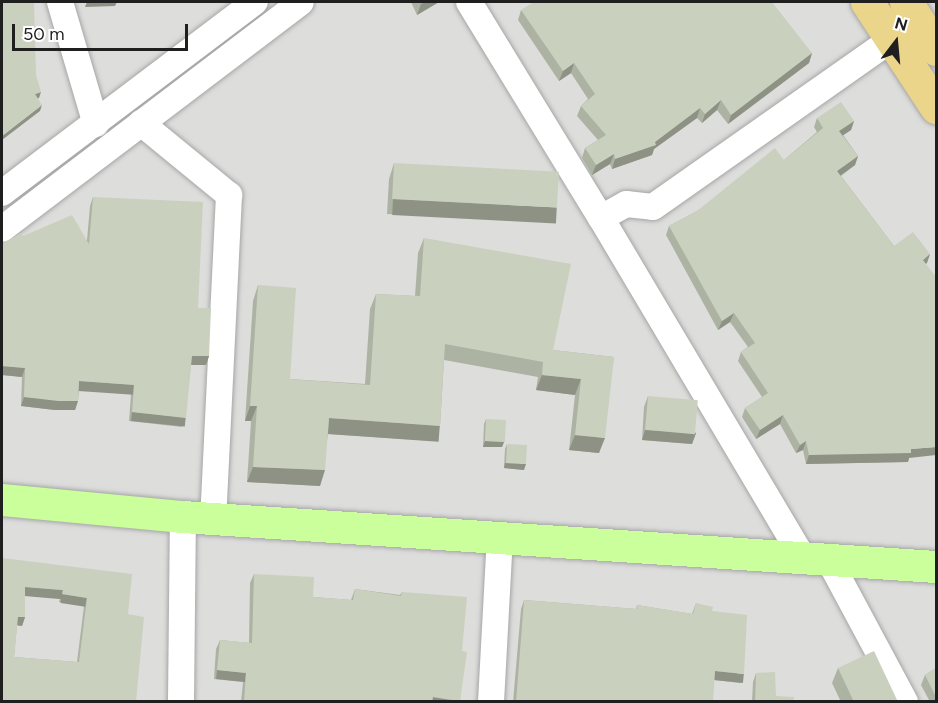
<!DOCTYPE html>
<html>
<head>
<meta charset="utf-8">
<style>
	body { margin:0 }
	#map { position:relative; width:938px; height:703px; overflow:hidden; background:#e9f0e5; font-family:Figtree,sans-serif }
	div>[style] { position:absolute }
	.residential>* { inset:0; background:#dddddc; transform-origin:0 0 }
	.roads { filter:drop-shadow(0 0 2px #a6a6a6) drop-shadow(0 0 2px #a6a6a6) }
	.minor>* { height:26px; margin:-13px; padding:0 13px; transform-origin:13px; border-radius:13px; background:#fff }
	.major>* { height:32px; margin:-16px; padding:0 16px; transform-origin:16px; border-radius:16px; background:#caff9b }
	.highway>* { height:33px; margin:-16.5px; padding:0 16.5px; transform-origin:16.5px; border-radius:16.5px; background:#ead58a }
	.wall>* { inset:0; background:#adb3a3 }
	.shaded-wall>* { inset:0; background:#8d9285; transform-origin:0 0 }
	.building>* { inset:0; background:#c9d0be; transform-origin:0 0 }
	span { translate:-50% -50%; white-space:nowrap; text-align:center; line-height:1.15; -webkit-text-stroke:5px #fff; paint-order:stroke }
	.frame { position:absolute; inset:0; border:3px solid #1f1f1f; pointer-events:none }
	.north { position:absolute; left:866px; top:12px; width:60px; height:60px; -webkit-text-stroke:4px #fff; paint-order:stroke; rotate:16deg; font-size:16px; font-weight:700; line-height:24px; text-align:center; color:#1f1f1f }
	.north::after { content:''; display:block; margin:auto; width:21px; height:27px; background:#1f1f1f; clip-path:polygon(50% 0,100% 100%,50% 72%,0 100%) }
	.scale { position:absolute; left:12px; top:24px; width:176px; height:27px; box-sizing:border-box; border:3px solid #1f1f1f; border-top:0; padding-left:8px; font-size:18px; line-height:21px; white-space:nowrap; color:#1f1f1f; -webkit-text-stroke:4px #fff; paint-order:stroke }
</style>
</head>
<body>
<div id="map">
	<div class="residential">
		<i style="left:2px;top:2px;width:934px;height:699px"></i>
	</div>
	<div class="roads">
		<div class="minor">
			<i style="left:60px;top:2px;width:127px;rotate:73.6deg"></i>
			<i style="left:469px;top:2px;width:253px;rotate:58.6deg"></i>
			<i style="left:141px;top:123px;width:114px;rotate:39.3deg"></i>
			<i style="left:229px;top:195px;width:324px;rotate:92.8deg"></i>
			<i style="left:2px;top:193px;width:317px;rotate:-37.1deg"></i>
			<i style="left:2px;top:229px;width:375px;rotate:-37.2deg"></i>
			<i style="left:803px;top:558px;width:395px;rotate:-120.7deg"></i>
			<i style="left:601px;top:218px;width:29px;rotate:-29deg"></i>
			<i style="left:626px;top:204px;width:27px;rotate:6deg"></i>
			<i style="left:653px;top:207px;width:292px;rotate:-35.1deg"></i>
			<i style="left:829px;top:560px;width:161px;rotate:61.8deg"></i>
			<i style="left:181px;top:702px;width:185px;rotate:-89.4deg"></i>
			<i style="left:491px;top:702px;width:164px;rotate:-86.9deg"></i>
		</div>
		<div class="major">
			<i style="left:2px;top:500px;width:182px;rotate:5.4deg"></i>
			<i style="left:183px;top:517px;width:755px;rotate:3.8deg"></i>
		</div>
		<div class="highway">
			<i style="left:867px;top:2px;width:126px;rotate:56.7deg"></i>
			<i style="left:906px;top:2px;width:56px;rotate:57.4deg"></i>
		</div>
	</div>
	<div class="wall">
		<i style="clip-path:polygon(411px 2px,439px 2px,417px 15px)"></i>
		<i style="clip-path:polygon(521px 10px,812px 53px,809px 63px,728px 124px,717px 110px,702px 123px,697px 118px,654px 149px,652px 155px,612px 169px,610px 164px,592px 175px,582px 158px,585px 148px,598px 140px,577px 116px,581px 106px,588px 99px,571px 73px,559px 81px,518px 20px)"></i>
		<i style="clip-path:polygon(817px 118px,854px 121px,851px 130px,843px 135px,858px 156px,855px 165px,841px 176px,894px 246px,930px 254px,926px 264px,909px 458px,908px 462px,806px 464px,803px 450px,796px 453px,780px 424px,756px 439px,742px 417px,745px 408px,762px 397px,738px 361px,741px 352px,748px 347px,730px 322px,718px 330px,666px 235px,669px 226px,697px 211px,784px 160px,817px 132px,814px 127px)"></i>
		<i style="clip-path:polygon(394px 163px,552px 222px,387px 214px,389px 179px)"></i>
		<i style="clip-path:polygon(93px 197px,198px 308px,209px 356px,206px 365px,191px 365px,182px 427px,129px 421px,131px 394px,79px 390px,78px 401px,75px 410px,55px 410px,21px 406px,22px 377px,2px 375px,2px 244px,23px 236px,87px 240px,90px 206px)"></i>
		<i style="clip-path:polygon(424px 238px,553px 350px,614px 357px,599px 453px,569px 450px,575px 395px,536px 390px,538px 377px,444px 360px,440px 426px,434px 441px,328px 434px,320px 486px,247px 482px,251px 421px,245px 421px,253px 301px,258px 285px,290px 379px,365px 384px,370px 309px,376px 294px,415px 296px,418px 253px)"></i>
		<i style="clip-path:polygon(648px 396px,696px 433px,692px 444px,642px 440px,644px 407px)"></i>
		<i style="clip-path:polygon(486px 419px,504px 442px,502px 447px,483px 447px,484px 424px)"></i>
		<i style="clip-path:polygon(507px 444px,524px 470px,504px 468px,505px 449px)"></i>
		<i style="clip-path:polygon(evenodd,2px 558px,128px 614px,136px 702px,2px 702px,2px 558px,25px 595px,60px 598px,59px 602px,84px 606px,77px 662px,14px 657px,17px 625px,22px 626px,25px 617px,25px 595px)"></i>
		<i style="clip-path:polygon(254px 574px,313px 597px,351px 600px,355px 589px,400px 595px,402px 592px,462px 651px,460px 702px,241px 702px,243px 682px,214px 679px,216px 649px,220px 640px,249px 643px,250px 583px)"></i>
		<i style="clip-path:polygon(524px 600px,636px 609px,637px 605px,692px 614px,696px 603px,712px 611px,741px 683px,714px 680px,712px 702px,513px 702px,521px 609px)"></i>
		<i style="clip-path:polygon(838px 668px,898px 702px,841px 702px,832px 683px)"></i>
		<i style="clip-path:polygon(936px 668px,936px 702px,930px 702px,921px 685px,925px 675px)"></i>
		<i style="clip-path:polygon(756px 673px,776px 696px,793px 702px,752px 702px,753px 682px)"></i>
	</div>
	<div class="shaded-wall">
		<i style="clip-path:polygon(87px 2px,117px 2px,115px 6px,85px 7px)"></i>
		<i style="clip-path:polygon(426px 2px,439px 2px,417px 15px,421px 4px)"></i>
		<i style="clip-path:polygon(812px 53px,809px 63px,728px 124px,731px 115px)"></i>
		<i style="clip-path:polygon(574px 63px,571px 73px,559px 81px,563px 71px)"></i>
		<i style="clip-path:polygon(41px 92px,39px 98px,32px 100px,35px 94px)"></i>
		<i style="clip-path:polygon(721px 100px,717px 110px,702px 123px,705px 114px)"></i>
		<i style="clip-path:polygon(42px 105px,40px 111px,2px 140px,2px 136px)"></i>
		<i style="clip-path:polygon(700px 108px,697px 118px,654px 149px,652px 155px,612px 169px,615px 159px,655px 142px)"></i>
		<i style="clip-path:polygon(854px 121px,851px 130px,836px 140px,839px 131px)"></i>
		<i style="clip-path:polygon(614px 154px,610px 164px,592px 175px,596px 165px)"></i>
		<i style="clip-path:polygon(858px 156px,855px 165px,834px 180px,837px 171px)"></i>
		<i style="left:393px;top:199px;width:164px;height:16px;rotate:3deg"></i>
		<i style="clip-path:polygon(930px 254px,927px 263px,919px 269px,923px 260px)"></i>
		<i style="clip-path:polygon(734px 313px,730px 322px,718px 330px,722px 321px)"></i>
		<i style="clip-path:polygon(192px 356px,209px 356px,206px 365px,189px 365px)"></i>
		<i style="clip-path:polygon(2px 366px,25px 368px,22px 377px,2px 375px)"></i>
		<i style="clip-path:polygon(542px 375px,581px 379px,575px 395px,536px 390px)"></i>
		<i style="left:79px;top:381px;width:55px;height:10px;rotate:4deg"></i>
		<i style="clip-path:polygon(24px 397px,78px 401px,75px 410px,55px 410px,21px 406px)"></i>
		<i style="clip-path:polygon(250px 406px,257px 406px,251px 421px,245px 421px)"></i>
		<i style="left:132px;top:412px;width:54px;height:9px;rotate:6deg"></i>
		<i style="clip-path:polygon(783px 415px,780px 424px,756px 439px,760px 430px)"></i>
		<i style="left:329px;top:418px;width:111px;height:16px;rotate:4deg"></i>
		<i style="clip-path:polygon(645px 430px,696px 433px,692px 444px,642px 440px)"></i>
		<i style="clip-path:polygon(575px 435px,605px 438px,599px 453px,569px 450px)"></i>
		<i style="clip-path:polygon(485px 441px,504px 442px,502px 447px,483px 447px)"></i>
		<i style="clip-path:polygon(806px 441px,803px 450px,796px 453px,800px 445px)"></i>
		<i style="clip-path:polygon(936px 447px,936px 455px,909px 458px,908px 462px,806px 464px,809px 455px,911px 449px)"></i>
		<i style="clip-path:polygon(505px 463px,526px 464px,524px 470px,504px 468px)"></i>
		<i style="clip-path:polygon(253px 467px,325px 470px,320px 486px,247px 482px)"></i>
		<i style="left:25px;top:587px;width:38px;height:9px;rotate:5deg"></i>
		<i style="left:62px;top:594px;width:25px;height:9px;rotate:9deg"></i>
		<i style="clip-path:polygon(18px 617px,25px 617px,22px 626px,15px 625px)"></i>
		<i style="left:217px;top:670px;width:29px;height:9px;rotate:6deg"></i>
		<i style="left:715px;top:671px;width:29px;height:9px;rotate:6deg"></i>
		<i style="clip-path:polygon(433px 697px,460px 702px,431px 702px)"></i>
	</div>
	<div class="building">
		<i style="clip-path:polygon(2px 2px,34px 2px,36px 75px,41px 92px,35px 94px,42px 105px,2px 136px)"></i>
		<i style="clip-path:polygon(534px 2px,772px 2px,812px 53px,731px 115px,721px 100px,705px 114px,700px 108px,655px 142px,656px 145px,615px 159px,614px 154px,596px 165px,585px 148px,606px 135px,581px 106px,595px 94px,574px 63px,563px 71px,521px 10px)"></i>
		<i style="clip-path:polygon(841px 102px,854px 121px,839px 131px,858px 156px,837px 171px,894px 246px,913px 232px,930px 254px,923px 260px,936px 277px,936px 447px,911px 449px,911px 453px,809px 455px,806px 441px,800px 445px,783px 415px,760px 430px,745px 408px,768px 393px,741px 352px,755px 343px,734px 313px,722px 321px,669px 226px,697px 211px,775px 148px,784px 160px,823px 128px,817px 118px)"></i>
		<i style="left:394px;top:163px;width:165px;height:36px;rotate:3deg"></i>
		<i style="clip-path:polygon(93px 197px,203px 202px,198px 308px,211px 308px,209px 356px,192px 356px,186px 418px,132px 412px,134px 385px,79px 381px,78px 401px,58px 401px,24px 397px,25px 368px,2px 366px,2px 244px,21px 233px,23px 236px,72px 215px,89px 244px)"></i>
		<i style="clip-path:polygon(424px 238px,571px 264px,553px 350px,614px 357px,605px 438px,575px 435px,581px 379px,542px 375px,543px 362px,445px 344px,440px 426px,329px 418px,325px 470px,253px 467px,257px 406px,250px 406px,258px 285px,296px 288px,290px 379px,370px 385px,376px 294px,420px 296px)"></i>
		<i style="left:648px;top:396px;width:50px;height:34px;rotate:5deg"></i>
		<i style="left:486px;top:419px;width:20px;height:22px;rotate:3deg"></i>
		<i style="left:507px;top:444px;width:20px;height:19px;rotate:3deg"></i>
		<i style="clip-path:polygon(evenodd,2px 558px,132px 574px,128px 614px,144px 617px,136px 702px,2px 702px,2px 558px,25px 587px,63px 590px,62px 594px,87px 598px,79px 662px,14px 657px,18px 617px,25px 617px,25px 587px)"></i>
		<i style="clip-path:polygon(254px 574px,314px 577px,313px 597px,353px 600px,355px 589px,401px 596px,402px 592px,467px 597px,462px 651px,467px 652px,460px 701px,433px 697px,432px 702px,244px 702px,246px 673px,217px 670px,220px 640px,252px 643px)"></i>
		<i style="clip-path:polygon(524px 600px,637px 609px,637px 605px,693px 614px,696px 603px,713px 607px,712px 611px,747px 615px,744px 674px,715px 671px,713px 702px,516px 702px)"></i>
		<i style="clip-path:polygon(874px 651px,898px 702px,854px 702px,838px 668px)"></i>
		<i style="clip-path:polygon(936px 668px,936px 697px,925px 675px)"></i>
		<i style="clip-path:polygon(775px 672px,776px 696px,794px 697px,793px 702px,755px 702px,756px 673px)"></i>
	</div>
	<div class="frame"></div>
	<div class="north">N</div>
	<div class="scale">50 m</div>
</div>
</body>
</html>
